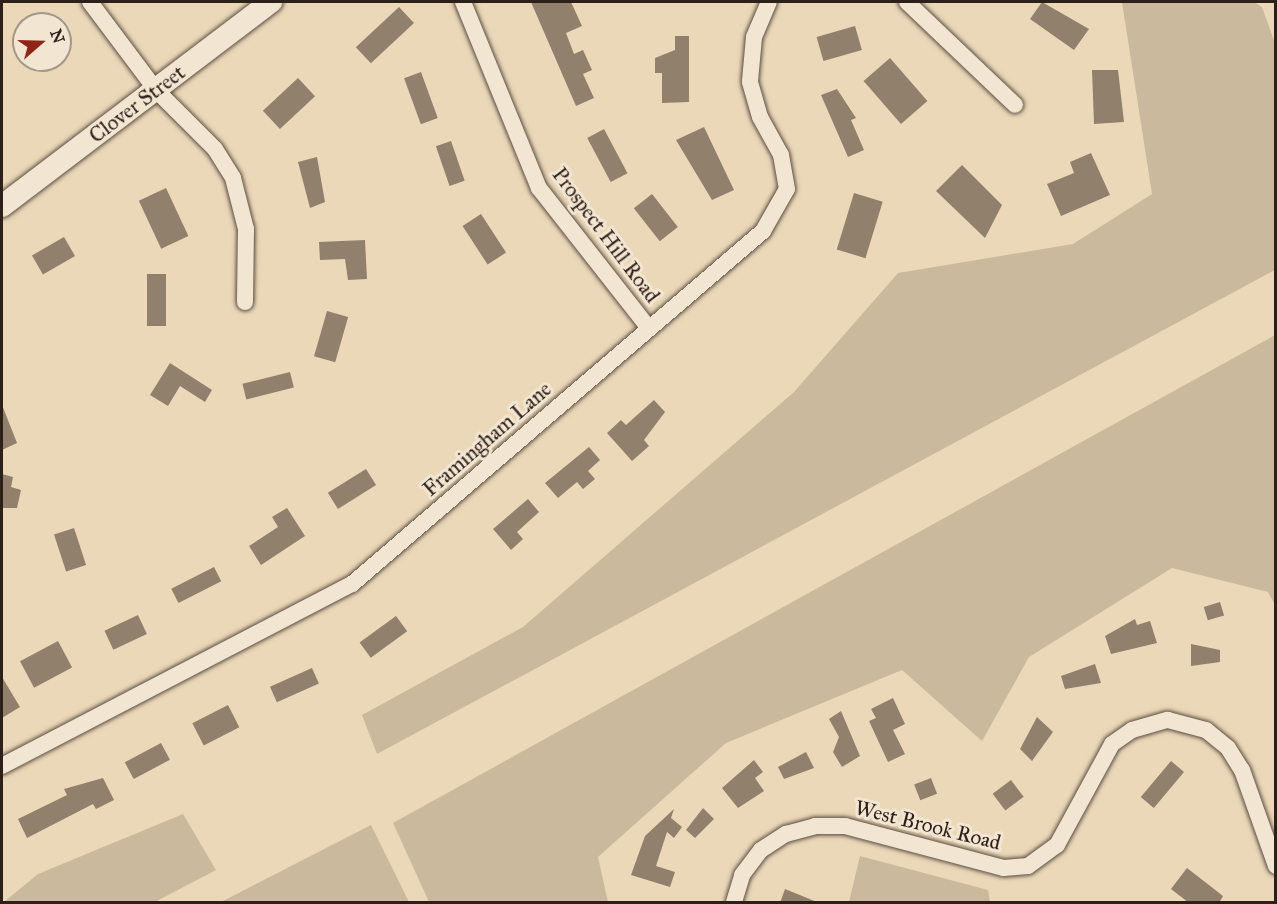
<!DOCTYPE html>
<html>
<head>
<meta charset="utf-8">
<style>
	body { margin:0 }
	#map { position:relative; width:1277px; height:904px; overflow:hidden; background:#ebd8b9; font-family:"IM FELL Great Primer",serif }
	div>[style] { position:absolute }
	.green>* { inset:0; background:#cbb99e }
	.building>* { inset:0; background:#90806c; transform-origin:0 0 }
	.roads { filter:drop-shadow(0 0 2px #5c4e41) drop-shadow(0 0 2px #5c4e41) }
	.minor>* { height:16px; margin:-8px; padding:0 8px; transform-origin:8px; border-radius:8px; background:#f2e6d2 }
	.secondary>* { height:22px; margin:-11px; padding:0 11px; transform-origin:11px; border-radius:11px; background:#f2e6d2 }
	span { translate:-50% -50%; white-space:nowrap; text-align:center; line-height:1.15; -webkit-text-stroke:6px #f2e6d2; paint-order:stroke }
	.street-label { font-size:21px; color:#2d2019 }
	.frame { position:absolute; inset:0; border:3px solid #2d2019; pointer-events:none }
	.north { position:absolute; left:12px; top:12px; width:60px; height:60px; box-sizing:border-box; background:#f2e6d2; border:2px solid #a39788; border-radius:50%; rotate:70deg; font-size:16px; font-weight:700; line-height:24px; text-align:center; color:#2d2019 }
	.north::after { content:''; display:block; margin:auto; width:21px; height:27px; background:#8f2418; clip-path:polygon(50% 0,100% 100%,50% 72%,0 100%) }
</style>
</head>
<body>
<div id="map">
	<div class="green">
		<i style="clip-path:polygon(1122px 2px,1254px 2px,1262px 7px,1275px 43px,1275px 270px,377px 754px,362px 715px,523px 627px,794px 392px,898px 273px,1073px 244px,1152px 194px)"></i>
		<i style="clip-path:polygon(1275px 335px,1275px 605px,1268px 592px,1172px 568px,1029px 657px,982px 741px,902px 670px,726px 743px,598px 857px,608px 902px,429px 902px,393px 823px)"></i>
		<i style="clip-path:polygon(183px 814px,216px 870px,155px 902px,4px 902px,38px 874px)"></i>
		<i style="clip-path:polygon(371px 825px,409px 902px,221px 902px)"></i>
		<i style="clip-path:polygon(860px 856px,988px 890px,990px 902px,849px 902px)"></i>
	</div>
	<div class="building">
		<i style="clip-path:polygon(531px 2px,571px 2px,582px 26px,566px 33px,574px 54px,583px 50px,592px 70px,583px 74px,594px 98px,576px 106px)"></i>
		<i style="clip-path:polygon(1042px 2px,1089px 29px,1074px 50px,1030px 19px)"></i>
		<i style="left:399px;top:7px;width:22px;height:59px;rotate:47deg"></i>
		<i style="left:855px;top:26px;width:25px;height:40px;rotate:74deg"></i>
		<i style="clip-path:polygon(675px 36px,689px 36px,689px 102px,662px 103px,662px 73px,655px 73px,655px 58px,675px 50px)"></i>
		<i style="left:890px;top:58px;width:57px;height:35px;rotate:49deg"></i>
		<i style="clip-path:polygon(1092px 70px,1118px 70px,1124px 122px,1094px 124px)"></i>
		<i style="left:421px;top:72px;width:49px;height:18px;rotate:70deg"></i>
		<i style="left:298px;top:78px;width:25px;height:48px;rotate:47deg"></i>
		<i style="clip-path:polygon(837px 89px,856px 118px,851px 120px,864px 150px,848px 157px,821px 95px)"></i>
		<i style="clip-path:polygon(704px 127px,734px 190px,712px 200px,676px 140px)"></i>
		<i style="left:604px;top:129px;width:50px;height:19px;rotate:62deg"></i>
		<i style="left:451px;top:141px;width:42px;height:16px;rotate:71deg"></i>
		<i style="clip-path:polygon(1091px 153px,1110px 195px,1061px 216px,1047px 184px,1074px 173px,1070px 162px)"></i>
		<i style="clip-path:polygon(317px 157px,325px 202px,310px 208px,298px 162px)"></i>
		<i style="clip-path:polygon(962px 165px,1002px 205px,985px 238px,936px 191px)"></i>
		<i style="left:166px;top:188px;width:53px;height:30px;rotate:65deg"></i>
		<i style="left:854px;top:193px;width:30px;height:59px;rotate:17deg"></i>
		<i style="left:652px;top:194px;width:42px;height:23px;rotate:52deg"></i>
		<i style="left:481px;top:214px;width:46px;height:22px;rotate:57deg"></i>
		<i style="left:64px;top:237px;width:22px;height:37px;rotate:60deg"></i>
		<i style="clip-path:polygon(365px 240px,367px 279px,348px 280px,345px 259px,320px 260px,319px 242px)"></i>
		<i style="left:147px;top:274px;width:19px;height:52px"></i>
		<i style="left:327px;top:311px;width:22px;height:47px;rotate:16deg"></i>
		<i style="clip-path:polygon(170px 363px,212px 390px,205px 402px,180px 386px,168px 406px,150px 395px)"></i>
		<i style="left:290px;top:372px;width:16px;height:49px;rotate:76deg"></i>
		<i style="clip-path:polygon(654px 400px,665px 412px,644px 440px,649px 446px,632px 461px,607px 433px,621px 420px,626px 425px)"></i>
		<i style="clip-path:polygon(2px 405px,17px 443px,2px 450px)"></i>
		<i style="clip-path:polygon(589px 447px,600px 460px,588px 471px,595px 479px,583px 489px,577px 482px,558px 498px,545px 483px)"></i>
		<i style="left:366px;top:469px;width:19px;height:45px;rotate:58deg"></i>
		<i style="clip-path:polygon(2px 474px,13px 477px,11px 487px,21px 490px,17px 508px,2px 508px)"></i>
		<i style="clip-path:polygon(528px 499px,539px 512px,517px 532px,523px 539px,511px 550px,493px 529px)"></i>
		<i style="clip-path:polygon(287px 508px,305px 536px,261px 565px,249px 546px,278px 527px,272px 517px)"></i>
		<i style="left:74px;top:528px;width:39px;height:21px;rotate:72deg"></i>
		<i style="left:214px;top:567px;width:16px;height:48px;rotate:63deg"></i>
		<i style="left:1220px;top:602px;width:14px;height:17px;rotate:73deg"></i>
		<i style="left:138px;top:615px;width:21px;height:37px;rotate:65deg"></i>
		<i style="left:396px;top:616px;width:19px;height:45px;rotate:54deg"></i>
		<i style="clip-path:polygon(1135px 619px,1137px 625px,1150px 621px,1157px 643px,1111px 654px,1105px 636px)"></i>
		<i style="left:58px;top:641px;width:30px;height:43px;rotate:62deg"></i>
		<i style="clip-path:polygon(1191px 644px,1220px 650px,1220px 662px,1191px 666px)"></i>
		<i style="clip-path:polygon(1095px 664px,1101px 683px,1065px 689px,1061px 676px)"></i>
		<i style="left:312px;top:668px;width:17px;height:46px;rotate:66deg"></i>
		<i style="clip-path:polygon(2px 677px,20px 707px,2px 718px)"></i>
		<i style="clip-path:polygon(893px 698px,905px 724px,893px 730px,905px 754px,888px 762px,869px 721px,876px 718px,871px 709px)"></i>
		<i style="left:228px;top:705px;width:25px;height:40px;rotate:63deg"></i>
		<i style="clip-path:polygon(841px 711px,860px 756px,842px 767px,833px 752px,839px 737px,829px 719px)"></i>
		<i style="clip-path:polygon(1037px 717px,1053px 732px,1032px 761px,1020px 749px)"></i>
		<i style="left:161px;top:743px;width:19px;height:41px;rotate:62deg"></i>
		<i style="clip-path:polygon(806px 752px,814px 768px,784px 779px,778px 767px)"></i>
		<i style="clip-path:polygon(754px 760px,763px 772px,755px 778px,764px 791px,738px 808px,722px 788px)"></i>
		<i style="left:1171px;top:761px;width:17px;height:47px;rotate:40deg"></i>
		<i style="clip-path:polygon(103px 778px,114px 800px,96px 809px,93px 804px,27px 838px,18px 819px,67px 795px,64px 789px)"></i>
		<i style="left:931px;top:778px;width:17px;height:18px;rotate:69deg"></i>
		<i style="left:1011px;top:780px;width:21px;height:23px;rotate:53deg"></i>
		<i style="clip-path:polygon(703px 808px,714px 819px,695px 838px,686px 830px)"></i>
		<i style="clip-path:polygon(674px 809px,671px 818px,682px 827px,674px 838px,667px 832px,656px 866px,675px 872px,670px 887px,631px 875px,645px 836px)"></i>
		<i style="clip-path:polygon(1187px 868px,1223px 896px,1219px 903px,1189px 903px,1171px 889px)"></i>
		<i style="clip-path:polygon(785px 889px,817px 902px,817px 903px,780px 903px)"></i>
	</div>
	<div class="roads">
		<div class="minor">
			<i style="left:90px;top:2px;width:110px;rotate:53.1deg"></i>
			<i style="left:156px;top:90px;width:83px;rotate:45deg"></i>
			<i style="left:215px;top:149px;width:34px;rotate:58deg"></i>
			<i style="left:233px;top:178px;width:53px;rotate:75.7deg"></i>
			<i style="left:246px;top:229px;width:73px;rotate:90.8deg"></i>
			<i style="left:463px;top:2px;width:201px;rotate:67.8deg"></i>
			<i style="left:539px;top:188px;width:177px;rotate:51.9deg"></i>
			<i style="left:907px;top:2px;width:149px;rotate:43.6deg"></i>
			<i style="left:2px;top:766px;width:394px;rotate:-27.5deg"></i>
			<i style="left:352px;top:584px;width:542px;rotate:-40.66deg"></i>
			<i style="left:763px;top:231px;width:48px;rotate:-60.3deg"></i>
			<i style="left:787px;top:189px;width:35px;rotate:-100deg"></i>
			<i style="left:781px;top:155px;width:43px;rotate:-118.9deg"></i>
			<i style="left:760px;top:117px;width:37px;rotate:-106deg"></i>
			<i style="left:750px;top:81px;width:44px;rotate:-84.8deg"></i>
			<i style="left:754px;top:37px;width:38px;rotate:-67deg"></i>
			<i style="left:734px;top:902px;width:28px;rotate:-73deg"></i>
			<i style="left:742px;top:875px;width:31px;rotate:-53deg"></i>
			<i style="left:761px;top:850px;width:30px;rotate:-33deg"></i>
			<i style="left:786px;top:834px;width:30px;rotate:-15deg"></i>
			<i style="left:815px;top:826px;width:30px"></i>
			<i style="left:845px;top:826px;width:164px;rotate:14.8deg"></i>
			<i style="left:1004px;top:868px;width:24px;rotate:-5deg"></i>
			<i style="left:1028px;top:866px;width:36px;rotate:-36deg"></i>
			<i style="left:1057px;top:845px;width:115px;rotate:-61.4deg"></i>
			<i style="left:1112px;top:744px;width:24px;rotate:-35deg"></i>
			<i style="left:1132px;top:730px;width:37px;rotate:-16deg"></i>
			<i style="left:1168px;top:720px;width:39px;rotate:15deg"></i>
			<i style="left:1206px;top:730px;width:28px;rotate:39deg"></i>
			<i style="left:1228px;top:748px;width:26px;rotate:58deg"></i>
			<i style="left:1242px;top:770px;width:102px;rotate:70.5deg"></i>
		</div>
		<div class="secondary">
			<i style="left:2px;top:206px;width:338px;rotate:-37.2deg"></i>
		</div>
	</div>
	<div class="street-label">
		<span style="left:137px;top:104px;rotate:-37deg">Clover Street</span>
		<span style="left:606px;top:235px;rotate:53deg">Prospect Hill Road</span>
		<span style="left:487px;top:439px;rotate:-41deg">Framingham Lane</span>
		<span style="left:928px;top:825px;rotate:14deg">West Brook Road</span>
	</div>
	<div class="frame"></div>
	<div class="north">N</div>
</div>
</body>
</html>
